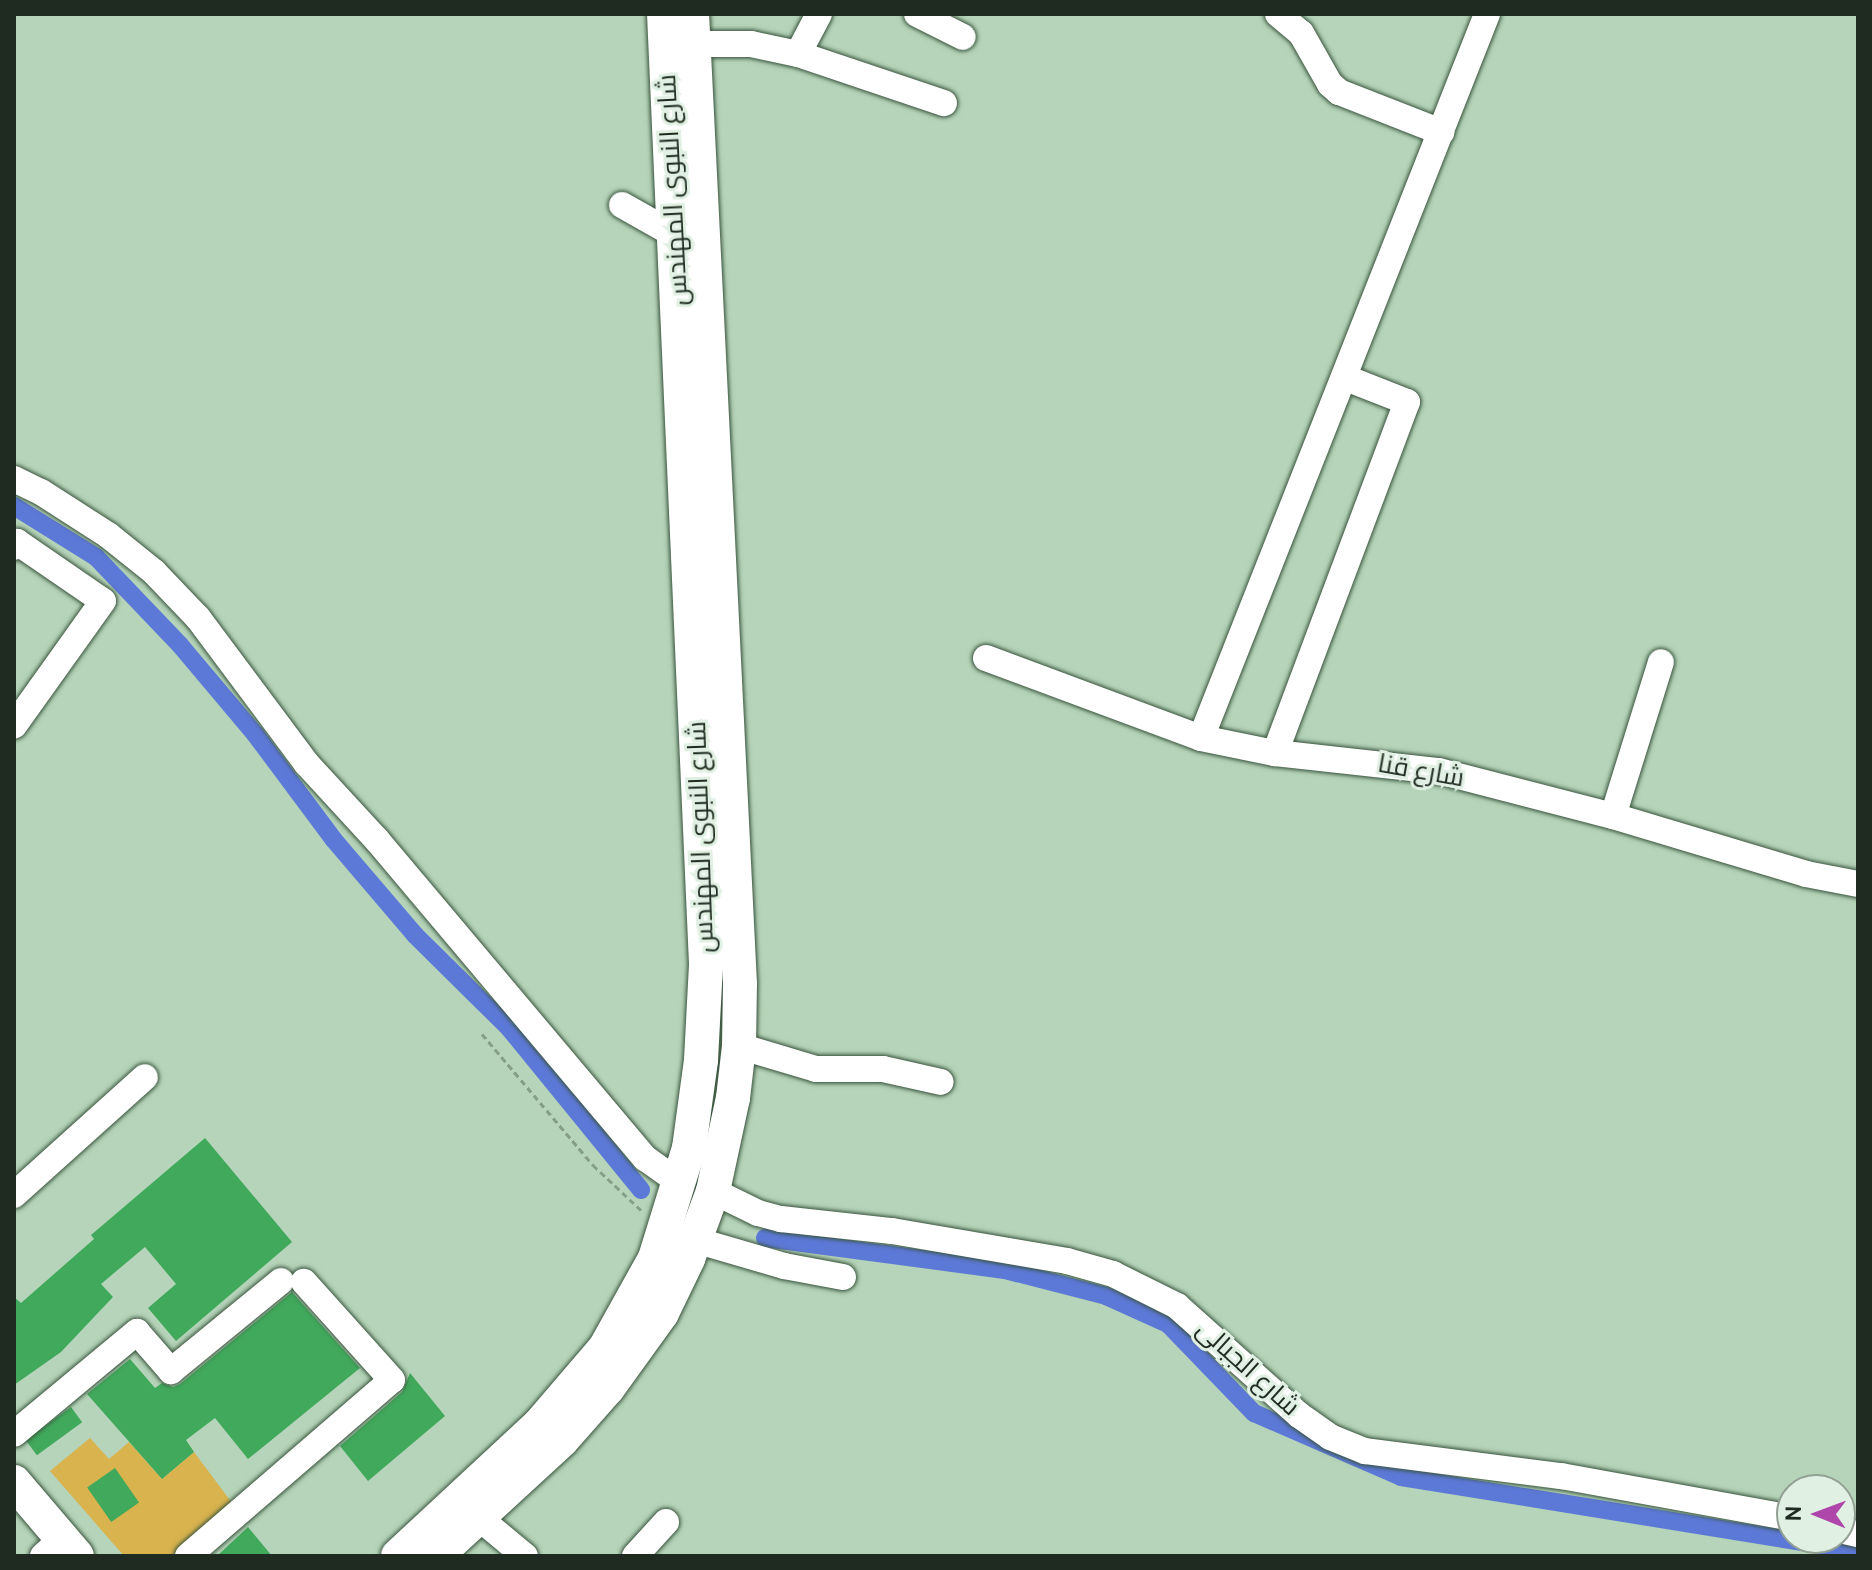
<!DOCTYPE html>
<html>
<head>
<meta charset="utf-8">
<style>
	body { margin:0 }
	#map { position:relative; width:1872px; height:1570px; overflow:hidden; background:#b5d4b9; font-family:Cabin,Cairo,sans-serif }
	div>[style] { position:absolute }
	.green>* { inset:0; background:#d8b34e }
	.canal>* { height:18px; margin:-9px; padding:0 9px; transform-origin:9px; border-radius:9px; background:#5d79d7 }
	.building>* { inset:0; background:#41a95c; transform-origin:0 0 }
	.path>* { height:3px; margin-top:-1.5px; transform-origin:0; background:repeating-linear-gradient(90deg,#859e88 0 6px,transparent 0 10px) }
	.roads { filter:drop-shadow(0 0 2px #39543d) drop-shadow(0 0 2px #39543d) }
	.minor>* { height:26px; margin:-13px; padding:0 13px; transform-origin:13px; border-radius:13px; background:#fff }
	.major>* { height:34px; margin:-17px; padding:0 17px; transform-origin:17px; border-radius:17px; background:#fff }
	span { translate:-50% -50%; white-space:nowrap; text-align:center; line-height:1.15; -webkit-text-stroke:6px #e0f0e2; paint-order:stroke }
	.street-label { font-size:26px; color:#1f2b20 }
	.frame { position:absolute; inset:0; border:16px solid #1f2b20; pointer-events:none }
	.north { position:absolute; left:1776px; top:1474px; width:80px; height:80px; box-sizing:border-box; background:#e0f0e2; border:2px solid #93a194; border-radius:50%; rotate:271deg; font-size:22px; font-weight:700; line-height:32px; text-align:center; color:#1f2b20 }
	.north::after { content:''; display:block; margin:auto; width:28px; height:36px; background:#af47ab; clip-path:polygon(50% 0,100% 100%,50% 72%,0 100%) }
</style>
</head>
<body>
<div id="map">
	<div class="green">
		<i style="clip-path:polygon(90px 1438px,109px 1459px,129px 1442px,162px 1479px,194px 1452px,235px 1507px,180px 1556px,124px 1556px,50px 1471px)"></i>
	</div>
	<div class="canal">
		<i style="left:14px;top:506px;width:97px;rotate:31.9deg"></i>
		<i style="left:96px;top:557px;width:122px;rotate:46.3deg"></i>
		<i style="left:180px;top:645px;width:116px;rotate:49.9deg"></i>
		<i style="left:255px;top:734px;width:132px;rotate:53.3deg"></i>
		<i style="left:334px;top:840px;width:125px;rotate:49.5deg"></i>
		<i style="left:415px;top:935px;width:132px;rotate:44.7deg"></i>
		<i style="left:509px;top:1028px;width:209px;rotate:50.8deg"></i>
		<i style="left:765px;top:1238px;width:242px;rotate:7.6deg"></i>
		<i style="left:1005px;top:1270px;width:104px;rotate:14.4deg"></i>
		<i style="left:1106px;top:1296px;width:68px;rotate:24.3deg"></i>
		<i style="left:1168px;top:1324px;width:124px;rotate:46deg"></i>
		<i style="left:1254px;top:1413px;width:160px;rotate:23.5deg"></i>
		<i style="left:1401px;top:1477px;width:463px;rotate:9.2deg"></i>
	</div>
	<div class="building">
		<i style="clip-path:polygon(205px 1138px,292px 1242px,176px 1341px,148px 1308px,176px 1284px,145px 1247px,101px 1284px,113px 1297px,61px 1352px,14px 1385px,14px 1297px,21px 1303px,94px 1239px,91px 1235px)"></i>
		<i style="clip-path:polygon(292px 1292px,360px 1368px,248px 1459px,215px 1418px,186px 1440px,194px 1452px,162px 1479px,87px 1394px,130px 1359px,155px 1388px,162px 1383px,173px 1387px,180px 1384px)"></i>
		<i style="clip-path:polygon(410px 1373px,445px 1416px,368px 1481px,340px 1446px,402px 1392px)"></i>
		<i style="left:71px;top:1407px;width:19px;height:56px;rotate:54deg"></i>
		<i style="left:115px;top:1468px;width:42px;height:34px;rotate:55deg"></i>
		<i style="clip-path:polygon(248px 1527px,272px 1556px,217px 1556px)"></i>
	</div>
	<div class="path">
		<i style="left:482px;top:1034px;width:172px;rotate:49.7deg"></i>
		<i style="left:593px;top:1165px;width:69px;rotate:43.2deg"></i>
	</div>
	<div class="roads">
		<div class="minor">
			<i style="left:917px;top:14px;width:51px;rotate:26.6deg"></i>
			<i style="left:1278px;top:14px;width:30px;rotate:40deg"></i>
			<i style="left:1301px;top:33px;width:59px;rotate:60.4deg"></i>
			<i style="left:1330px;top:84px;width:12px;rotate:42deg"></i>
			<i style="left:1339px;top:92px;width:110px;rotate:21.4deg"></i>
			<i style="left:693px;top:44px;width:58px"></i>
			<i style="left:751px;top:44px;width:48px;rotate:12deg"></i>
			<i style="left:798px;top:54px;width:45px;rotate:-62.3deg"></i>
			<i style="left:798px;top:54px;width:154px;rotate:18.6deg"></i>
			<i style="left:622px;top:205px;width:61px;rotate:29.5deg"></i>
			<i style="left:14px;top:479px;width:30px;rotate:26deg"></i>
			<i style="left:41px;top:492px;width:80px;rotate:32.7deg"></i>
			<i style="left:108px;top:535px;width:59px;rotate:38.8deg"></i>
			<i style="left:154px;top:572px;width:64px;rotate:46.3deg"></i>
			<i style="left:198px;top:618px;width:182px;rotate:53.3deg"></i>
			<i style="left:307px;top:764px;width:103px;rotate:47.4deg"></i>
			<i style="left:377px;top:840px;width:416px;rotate:49.9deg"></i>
			<i style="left:645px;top:1158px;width:43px;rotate:35.5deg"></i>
			<i style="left:14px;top:547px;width:6px;rotate:-59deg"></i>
			<i style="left:17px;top:542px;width:104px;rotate:34.5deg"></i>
			<i style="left:103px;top:601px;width:153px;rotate:125.5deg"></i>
			<i style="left:986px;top:658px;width:229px;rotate:20.4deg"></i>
			<i style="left:1201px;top:738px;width:76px;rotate:11.5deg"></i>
			<i style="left:1275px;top:753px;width:165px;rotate:6.3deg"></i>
			<i style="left:1439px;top:771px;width:180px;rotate:14.5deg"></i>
			<i style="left:1613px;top:816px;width:202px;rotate:16.7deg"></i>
			<i style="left:1806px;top:874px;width:53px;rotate:10.9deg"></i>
			<i style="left:1201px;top:738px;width:778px;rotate:-68.44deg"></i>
			<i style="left:1275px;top:753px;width:375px;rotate:-69.4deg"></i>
			<i style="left:1407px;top:402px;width:66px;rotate:-158.5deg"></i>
			<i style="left:1613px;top:816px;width:161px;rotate:-72.7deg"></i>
			<i style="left:739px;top:1046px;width:80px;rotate:16.6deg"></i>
			<i style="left:816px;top:1069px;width:67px"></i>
			<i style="left:883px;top:1069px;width:59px;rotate:12.6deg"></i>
			<i style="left:713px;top:1191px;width:50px;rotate:26.1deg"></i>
			<i style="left:758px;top:1213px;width:24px;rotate:15deg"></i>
			<i style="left:781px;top:1219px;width:112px;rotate:6.2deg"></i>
			<i style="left:892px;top:1231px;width:178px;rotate:9.7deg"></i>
			<i style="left:1067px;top:1261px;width:48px;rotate:15.8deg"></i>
			<i style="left:1113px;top:1274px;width:72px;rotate:26.6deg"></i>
			<i style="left:1177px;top:1306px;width:164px;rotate:41.8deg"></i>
			<i style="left:1299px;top:1415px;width:38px;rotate:35deg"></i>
			<i style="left:1330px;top:1437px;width:38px;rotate:22deg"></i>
			<i style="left:1365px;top:1451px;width:198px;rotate:7.3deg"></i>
			<i style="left:1561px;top:1476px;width:235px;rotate:10.3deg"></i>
			<i style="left:14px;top:1195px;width:176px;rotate:-42deg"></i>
			<i style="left:695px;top:1240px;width:93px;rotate:16.3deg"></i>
			<i style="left:784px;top:1266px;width:60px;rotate:10.6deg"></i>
			<i style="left:14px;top:1434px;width:160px;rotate:-39.7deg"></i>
			<i style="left:137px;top:1332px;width:52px;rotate:48.9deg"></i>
			<i style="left:171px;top:1371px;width:142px;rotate:-39.3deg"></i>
			<i style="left:478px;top:1517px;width:61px;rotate:39.7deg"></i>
			<i style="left:1840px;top:1530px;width:18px;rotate:13deg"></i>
			<i style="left:43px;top:1556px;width:25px;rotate:-42deg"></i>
			<i style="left:188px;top:1556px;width:269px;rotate:-40.8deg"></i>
			<i style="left:392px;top:1380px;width:132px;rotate:-131.9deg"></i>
			<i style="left:635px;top:1556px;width:46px;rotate:-47.6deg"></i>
		</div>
		<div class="major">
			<i style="left:14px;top:1482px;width:97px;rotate:49.6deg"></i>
			<i style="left:398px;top:1556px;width:192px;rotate:-42.9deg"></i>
			<i style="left:539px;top:1425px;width:101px;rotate:-49.4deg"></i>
			<i style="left:605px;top:1348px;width:103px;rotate:-60.9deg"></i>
			<i style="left:655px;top:1258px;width:115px;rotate:-72.8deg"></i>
			<i style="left:689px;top:1148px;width:89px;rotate:-82.2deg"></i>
			<i style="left:701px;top:1060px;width:96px;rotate:-87deg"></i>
			<i style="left:706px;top:964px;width:951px;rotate:-92.53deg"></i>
			<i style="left:436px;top:1556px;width:171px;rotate:-42.6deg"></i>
			<i style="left:562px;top:1440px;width:69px;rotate:-48.5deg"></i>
			<i style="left:608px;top:1388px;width:92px;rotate:-54.2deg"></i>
			<i style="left:662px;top:1313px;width:60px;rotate:-64.3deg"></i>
			<i style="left:688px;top:1259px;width:72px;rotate:-69.8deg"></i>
			<i style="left:713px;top:1191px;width:95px;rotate:-77.9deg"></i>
			<i style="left:733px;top:1098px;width:52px;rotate:-83.4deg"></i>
			<i style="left:739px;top:1046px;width:62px;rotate:-89.1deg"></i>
			<i style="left:740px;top:984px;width:971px;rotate:-92.83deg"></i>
		</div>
	</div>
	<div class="street-label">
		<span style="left:673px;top:190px;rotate:-93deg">شارع النبوى المهندس</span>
		<span style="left:1421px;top:771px;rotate:10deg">شارع قنا</span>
		<span style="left:701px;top:837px;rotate:-92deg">شارع النبوى المهندس</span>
		<span style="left:1248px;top:1368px;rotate:42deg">شارع الجبالى</span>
	</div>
	<div class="frame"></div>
	<div class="north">N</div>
</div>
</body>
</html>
